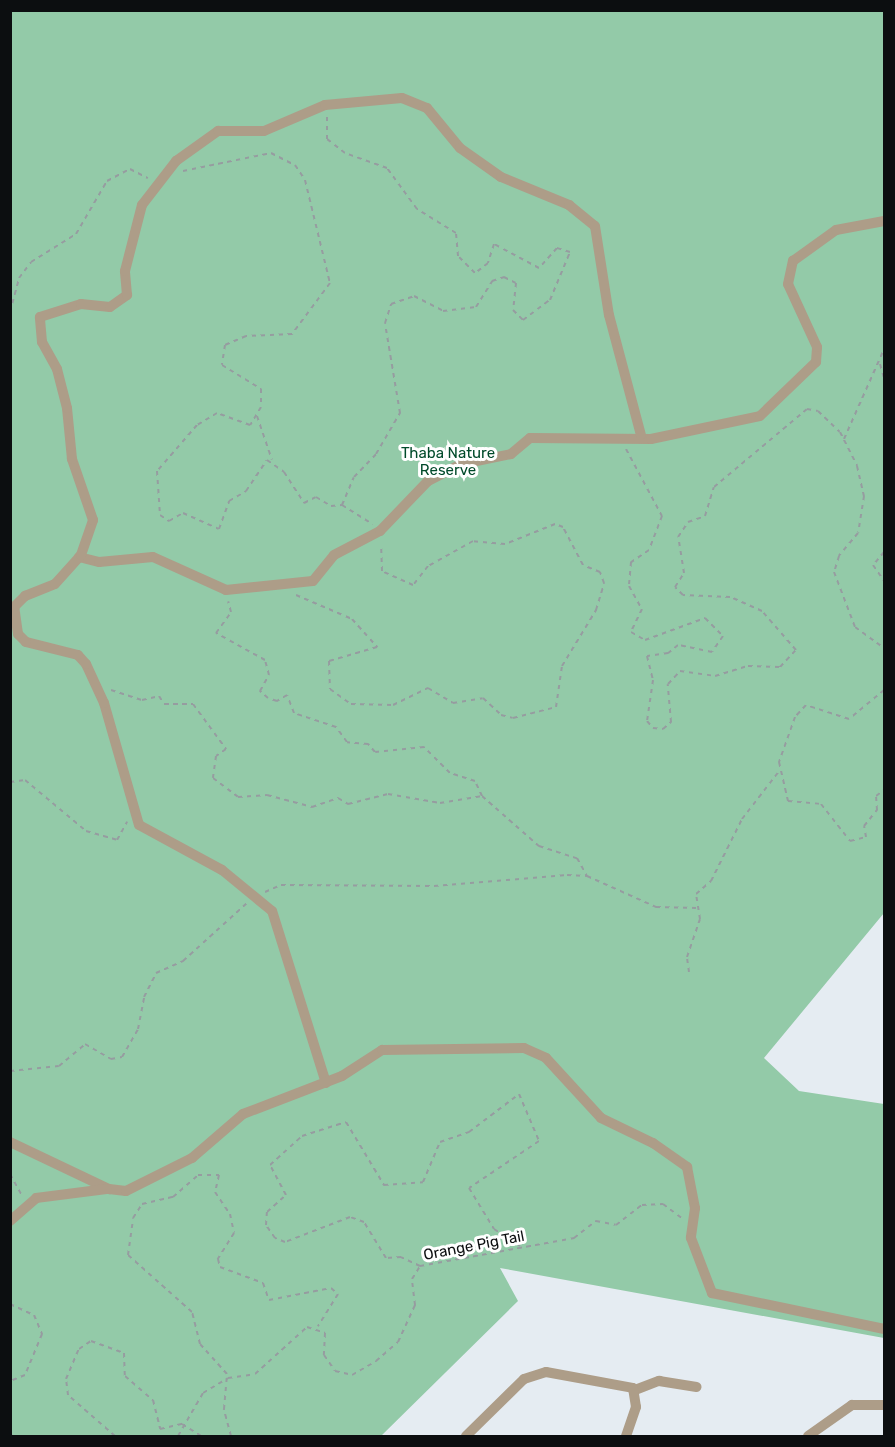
<!DOCTYPE html>
<html>
<head>
<meta charset="utf-8">
<style>
	body { margin:0 }
	#map { position:relative; width:895px; height:1447px; overflow:hidden; background:#e5ecf2; font-family:Rubik,sans-serif }
	div>[style] { position:absolute }
	.green>* { inset:0; background:#93caa8 }
	.path>* { height:2px; margin-top:-1px; transform-origin:0; background:repeating-linear-gradient(90deg,#969ca0 0 4.5px,transparent 0 9px) }
	.street>* { height:10px; margin:-5px; padding:0 5px; transform-origin:5px; border-radius:5px; background:#ad9d88 }
	span { translate:-50% -50%; white-space:nowrap; text-align:center; line-height:1.15; -webkit-text-stroke:6px #fff; paint-order:stroke }
	.park-label { font-size:15px; color:#004a2a }
	.street-label { font-size:15px; color:#0c0e10 }
	.frame { position:absolute; inset:0; border:12px solid #0c0e10; pointer-events:none }
</style>
</head>
<body>
<div id="map">
	<div class="green">
		<i style="clip-path:polygon(10px 11px,884px 11px,884px 913px,764px 1058px,799px 1091px,884px 1104px,884px 1338px,500px 1268px,518px 1301px,381px 1436px,11px 1436px)"></i>
	</div>
	<div class="path">
		<i style="left:183px;top:171px;width:90px;rotate:-11.6deg"></i>
		<i style="left:271px;top:153px;width:27px;rotate:27deg"></i>
		<i style="left:295px;top:165px;width:18px;rotate:56deg"></i>
		<i style="left:305px;top:180px;width:106px;rotate:76.4deg"></i>
		<i style="left:330px;top:283px;width:64px;rotate:126.7deg"></i>
		<i style="left:292px;top:334px;width:46px;rotate:177.5deg"></i>
		<i style="left:246px;top:336px;width:23px;rotate:157deg"></i>
		<i style="left:225px;top:345px;width:20px;rotate:99deg"></i>
		<i style="left:222px;top:365px;width:46px;rotate:31.6deg"></i>
		<i style="left:261px;top:389px;width:18px;rotate:90deg"></i>
		<i style="left:261px;top:407px;width:21px;rotate:121deg"></i>
		<i style="left:250px;top:425px;width:35px;rotate:-160deg"></i>
		<i style="left:217px;top:413px;width:23px;rotate:149deg"></i>
		<i style="left:197px;top:425px;width:61px;rotate:131deg"></i>
		<i style="left:157px;top:471px;width:44px;rotate:86.1deg"></i>
		<i style="left:160px;top:515px;width:11px;rotate:34deg"></i>
		<i style="left:169px;top:521px;width:16px;rotate:-30deg"></i>
		<i style="left:183px;top:513px;width:39px;rotate:24deg"></i>
		<i style="left:219px;top:529px;width:30px;rotate:-70deg"></i>
		<i style="left:229px;top:501px;width:20px;rotate:-30deg"></i>
		<i style="left:246px;top:491px;width:37px;rotate:-56deg"></i>
		<i style="left:267px;top:460px;width:21px;rotate:35deg"></i>
		<i style="left:284px;top:472px;width:37px;rotate:57deg"></i>
		<i style="left:304px;top:503px;width:13px;rotate:-27deg"></i>
		<i style="left:316px;top:497px;width:17px;rotate:31deg"></i>
		<i style="left:331px;top:506px;width:11px;rotate:-5deg"></i>
		<i style="left:342px;top:505px;width:30px;rotate:-67deg"></i>
		<i style="left:354px;top:477px;width:32px;rotate:-46deg"></i>
		<i style="left:376px;top:454px;width:48px;rotate:-59.7deg"></i>
		<i style="left:400px;top:413px;width:91px;rotate:-99.5deg"></i>
		<i style="left:385px;top:323px;width:20px;rotate:-72deg"></i>
		<i style="left:391px;top:304px;width:24px;rotate:-19deg"></i>
		<i style="left:414px;top:296px;width:33px;rotate:27deg"></i>
		<i style="left:443px;top:311px;width:33px;rotate:-7deg"></i>
		<i style="left:476px;top:307px;width:31px;rotate:-58deg"></i>
		<i style="left:492px;top:281px;width:13px;rotate:-18deg"></i>
		<i style="left:504px;top:277px;width:13px;rotate:27deg"></i>
		<i style="left:516px;top:283px;width:27px;rotate:96deg"></i>
		<i style="left:513px;top:310px;width:14px;rotate:45deg"></i>
		<i style="left:523px;top:320px;width:34px;rotate:-37deg"></i>
		<i style="left:550px;top:300px;width:52px;rotate:-67.4deg"></i>
		<i style="left:570px;top:252px;width:14px;rotate:-163deg"></i>
		<i style="left:557px;top:248px;width:27px;rotate:132deg"></i>
		<i style="left:539px;top:268px;width:51px;rotate:-151.9deg"></i>
		<i style="left:494px;top:244px;width:20px;rotate:108deg"></i>
		<i style="left:488px;top:263px;width:16px;rotate:142deg"></i>
		<i style="left:475px;top:273px;width:24px;rotate:-135deg"></i>
		<i style="left:458px;top:256px;width:23px;rotate:-95deg"></i>
		<i style="left:456px;top:233px;width:46px;rotate:-148.4deg"></i>
		<i style="left:417px;top:209px;width:51px;rotate:-126.2deg"></i>
		<i style="left:387px;top:168px;width:45px;rotate:-160.3deg"></i>
		<i style="left:345px;top:153px;width:23px;rotate:-142deg"></i>
		<i style="left:327px;top:139px;width:22px;rotate:-90deg"></i>
		<i style="left:10px;top:312px;width:35px;rotate:-75deg"></i>
		<i style="left:19px;top:278px;width:20px;rotate:-53deg"></i>
		<i style="left:31px;top:262px;width:53px;rotate:-31.9deg"></i>
		<i style="left:76px;top:234px;width:61px;rotate:-59.7deg"></i>
		<i style="left:107px;top:181px;width:26px;rotate:-28deg"></i>
		<i style="left:130px;top:169px;width:20px;rotate:27deg"></i>
		<i style="left:880px;top:364px;width:15px;rotate:74deg"></i>
		<i style="left:257px;top:416px;width:46px;rotate:71.2deg"></i>
		<i style="left:844px;top:439px;width:98px;rotate:-66deg"></i>
		<i style="left:626px;top:449px;width:76px;rotate:61.8deg"></i>
		<i style="left:662px;top:516px;width:36px;rotate:111deg"></i>
		<i style="left:649px;top:550px;width:22px;rotate:146deg"></i>
		<i style="left:631px;top:562px;width:24px;rotate:95deg"></i>
		<i style="left:629px;top:586px;width:26px;rotate:61deg"></i>
		<i style="left:642px;top:609px;width:25px;rotate:116deg"></i>
		<i style="left:631px;top:632px;width:16px;rotate:30deg"></i>
		<i style="left:645px;top:640px;width:64px;rotate:-20.1deg"></i>
		<i style="left:705px;top:618px;width:25px;rotate:45deg"></i>
		<i style="left:723px;top:636px;width:19px;rotate:125deg"></i>
		<i style="left:712px;top:652px;width:35px;rotate:-168deg"></i>
		<i style="left:678px;top:645px;width:13px;rotate:141deg"></i>
		<i style="left:668px;top:653px;width:21px;rotate:172deg"></i>
		<i style="left:647px;top:656px;width:25px;rotate:76deg"></i>
		<i style="left:653px;top:680px;width:41px;rotate:98.3deg"></i>
		<i style="left:647px;top:721px;width:9px;rotate:49deg"></i>
		<i style="left:653px;top:728px;width:10px;rotate:6deg"></i>
		<i style="left:663px;top:729px;width:11px;rotate:-41deg"></i>
		<i style="left:671px;top:722px;width:38px;rotate:-95deg"></i>
		<i style="left:668px;top:684px;width:18px;rotate:-47deg"></i>
		<i style="left:680px;top:671px;width:35px;rotate:8deg"></i>
		<i style="left:715px;top:676px;width:34px;rotate:-17deg"></i>
		<i style="left:748px;top:666px;width:32px;rotate:2deg"></i>
		<i style="left:780px;top:667px;width:23px;rotate:-47deg"></i>
		<i style="left:796px;top:650px;width:52px;rotate:-131.1deg"></i>
		<i style="left:762px;top:611px;width:35px;rotate:-156deg"></i>
		<i style="left:730px;top:597px;width:47px;rotate:-177.6deg"></i>
		<i style="left:683px;top:595px;width:11px;rotate:-135deg"></i>
		<i style="left:675px;top:587px;width:17px;rotate:-57deg"></i>
		<i style="left:684px;top:573px;width:36px;rotate:-99deg"></i>
		<i style="left:678px;top:537px;width:18px;rotate:-56deg"></i>
		<i style="left:688px;top:522px;width:18px;rotate:-19deg"></i>
		<i style="left:705px;top:516px;width:30px;rotate:-73deg"></i>
		<i style="left:714px;top:487px;width:121px;rotate:-40deg"></i>
		<i style="left:807px;top:409px;width:11px;rotate:10deg"></i>
		<i style="left:818px;top:411px;width:30px;rotate:44deg"></i>
		<i style="left:840px;top:432px;width:38px;rotate:63deg"></i>
		<i style="left:857px;top:466px;width:31px;rotate:77deg"></i>
		<i style="left:864px;top:496px;width:37px;rotate:99deg"></i>
		<i style="left:858px;top:533px;width:30px;rotate:130deg"></i>
		<i style="left:839px;top:556px;width:17px;rotate:107deg"></i>
		<i style="left:834px;top:572px;width:59px;rotate:69.1deg"></i>
		<i style="left:855px;top:627px;width:36px;rotate:36deg"></i>
		<i style="left:884px;top:493px;width:12px;rotate:90deg"></i>
		<i style="left:342px;top:505px;width:36px;rotate:32deg"></i>
		<i style="left:884px;top:552px;width:17px;rotate:130deg"></i>
		<i style="left:873px;top:565px;width:19px;rotate:55deg"></i>
		<i style="left:296px;top:595px;width:61px;rotate:23.2deg"></i>
		<i style="left:352px;top:619px;width:38px;rotate:48deg"></i>
		<i style="left:377px;top:647px;width:50px;rotate:163.7deg"></i>
		<i style="left:329px;top:661px;width:28px;rotate:88deg"></i>
		<i style="left:330px;top:689px;width:26px;rotate:36deg"></i>
		<i style="left:351px;top:704px;width:42px;rotate:1.4deg"></i>
		<i style="left:393px;top:705px;width:39px;rotate:-26deg"></i>
		<i style="left:428px;top:688px;width:29px;rotate:31deg"></i>
		<i style="left:453px;top:703px;width:30px;rotate:-9deg"></i>
		<i style="left:483px;top:698px;width:25px;rotate:43deg"></i>
		<i style="left:501px;top:715px;width:12px;rotate:14deg"></i>
		<i style="left:513px;top:718px;width:44px;rotate:-14.3deg"></i>
		<i style="left:556px;top:707px;width:41px;rotate:-81.7deg"></i>
		<i style="left:562px;top:666px;width:66px;rotate:-58.7deg"></i>
		<i style="left:596px;top:610px;width:28px;rotate:-73deg"></i>
		<i style="left:604px;top:583px;width:12px;rotate:-110deg"></i>
		<i style="left:600px;top:572px;width:18px;rotate:-158deg"></i>
		<i style="left:583px;top:565px;width:43px;rotate:-117.8deg"></i>
		<i style="left:563px;top:527px;width:9px;rotate:-159deg"></i>
		<i style="left:555px;top:524px;width:54px;rotate:158.2deg"></i>
		<i style="left:505px;top:544px;width:32px;rotate:-175deg"></i>
		<i style="left:473px;top:541px;width:51px;rotate:150.9deg"></i>
		<i style="left:428px;top:566px;width:24px;rotate:128deg"></i>
		<i style="left:413px;top:585px;width:34px;rotate:-156deg"></i>
		<i style="left:382px;top:571px;width:27px;rotate:-92deg"></i>
		<i style="left:111px;top:690px;width:33px;rotate:18deg"></i>
		<i style="left:142px;top:700px;width:17px;rotate:-13deg"></i>
		<i style="left:159px;top:696px;width:9px;rotate:58deg"></i>
		<i style="left:164px;top:704px;width:29px"></i>
		<i style="left:193px;top:704px;width:56px;rotate:53.7deg"></i>
		<i style="left:226px;top:749px;width:12px;rotate:145deg"></i>
		<i style="left:216px;top:756px;width:22px;rotate:98deg"></i>
		<i style="left:213px;top:778px;width:31px;rotate:37deg"></i>
		<i style="left:238px;top:797px;width:29px;rotate:-4deg"></i>
		<i style="left:267px;top:795px;width:47px;rotate:14.9deg"></i>
		<i style="left:312px;top:807px;width:28px;rotate:-19deg"></i>
		<i style="left:338px;top:798px;width:12px;rotate:31deg"></i>
		<i style="left:348px;top:804px;width:41px;rotate:-14deg"></i>
		<i style="left:388px;top:794px;width:53px;rotate:9.8deg"></i>
		<i style="left:440px;top:803px;width:43px;rotate:-9.5deg"></i>
		<i style="left:482px;top:796px;width:17px;rotate:-115deg"></i>
		<i style="left:475px;top:781px;width:26px;rotate:-162deg"></i>
		<i style="left:450px;top:773px;width:37px;rotate:-135deg"></i>
		<i style="left:424px;top:747px;width:49px;rotate:174.2deg"></i>
		<i style="left:375px;top:752px;width:11px;rotate:-131deg"></i>
		<i style="left:368px;top:744px;width:21px;rotate:-175deg"></i>
		<i style="left:347px;top:742px;width:19px;rotate:-126deg"></i>
		<i style="left:336px;top:727px;width:44px;rotate:-161.6deg"></i>
		<i style="left:294px;top:713px;width:19px;rotate:-111deg"></i>
		<i style="left:287px;top:695px;width:12px;rotate:149deg"></i>
		<i style="left:277px;top:701px;width:9px;rotate:-162deg"></i>
		<i style="left:268px;top:698px;width:11px;rotate:-139deg"></i>
		<i style="left:260px;top:691px;width:18px;rotate:-61deg"></i>
		<i style="left:269px;top:675px;width:16px;rotate:-105deg"></i>
		<i style="left:265px;top:660px;width:56px;rotate:-151.1deg"></i>
		<i style="left:216px;top:633px;width:26px;rotate:-54deg"></i>
		<i style="left:231px;top:612px;width:11px;rotate:-105deg"></i>
		<i style="left:884px;top:690px;width:45px;rotate:140.4deg"></i>
		<i style="left:849px;top:719px;width:45px;rotate:-162deg"></i>
		<i style="left:806px;top:705px;width:16px;rotate:133deg"></i>
		<i style="left:795px;top:717px;width:48px;rotate:109.6deg"></i>
		<i style="left:779px;top:762px;width:40px;rotate:77deg"></i>
		<i style="left:788px;top:801px;width:33px;rotate:5deg"></i>
		<i style="left:821px;top:804px;width:47px;rotate:51.9deg"></i>
		<i style="left:850px;top:841px;width:16px;rotate:-14deg"></i>
		<i style="left:866px;top:837px;width:11px;rotate:-100deg"></i>
		<i style="left:864px;top:826px;width:21px;rotate:-51deg"></i>
		<i style="left:877px;top:810px;width:14px;rotate:-94deg"></i>
		<i style="left:876px;top:796px;width:10px;rotate:-37deg"></i>
		<i style="left:10px;top:782px;width:15px;rotate:-8deg"></i>
		<i style="left:25px;top:780px;width:80px;rotate:39.9deg"></i>
		<i style="left:86px;top:831px;width:32px;rotate:16deg"></i>
		<i style="left:117px;top:840px;width:21px;rotate:-61deg"></i>
		<i style="left:482px;top:796px;width:76px;rotate:41.3deg"></i>
		<i style="left:539px;top:846px;width:40px;rotate:18deg"></i>
		<i style="left:577px;top:858px;width:21px;rotate:61deg"></i>
		<i style="left:265px;top:892px;width:17px;rotate:-24deg"></i>
		<i style="left:281px;top:885px;width:153px;rotate:0.4deg"></i>
		<i style="left:434px;top:886px;width:133px;rotate:-4.7deg"></i>
		<i style="left:567px;top:875px;width:20px;rotate:3deg"></i>
		<i style="left:587px;top:876px;width:76px;rotate:24.2deg"></i>
		<i style="left:656px;top:907px;width:41px;rotate:1.4deg"></i>
		<i style="left:689px;top:972px;width:15px;rotate:-98deg"></i>
		<i style="left:687px;top:957px;width:40px;rotate:-71.1deg"></i>
		<i style="left:700px;top:919px;width:25px;rotate:-99deg"></i>
		<i style="left:696px;top:894px;width:20px;rotate:-41deg"></i>
		<i style="left:711px;top:881px;width:69px;rotate:-63.4deg"></i>
		<i style="left:742px;top:819px;width:62px;rotate:-52.2deg"></i>
		<i style="left:10px;top:1071px;width:49px;rotate:-5.8deg"></i>
		<i style="left:59px;top:1066px;width:34px;rotate:-40deg"></i>
		<i style="left:85px;top:1044px;width:30px;rotate:30deg"></i>
		<i style="left:111px;top:1059px;width:11px;rotate:-10deg"></i>
		<i style="left:122px;top:1057px;width:32px;rotate:-60deg"></i>
		<i style="left:138px;top:1029px;width:33px;rotate:-79deg"></i>
		<i style="left:144px;top:997px;width:27px;rotate:-63deg"></i>
		<i style="left:156px;top:973px;width:30px;rotate:-24deg"></i>
		<i style="left:183px;top:961px;width:86px;rotate:-42.2deg"></i>
		<i style="left:10px;top:1174px;width:25px;rotate:61deg"></i>
		<i style="left:420px;top:1266px;width:21px;rotate:-155deg"></i>
		<i style="left:401px;top:1257px;width:15px;rotate:176deg"></i>
		<i style="left:386px;top:1258px;width:42px;rotate:-121.4deg"></i>
		<i style="left:364px;top:1222px;width:15px;rotate:-160deg"></i>
		<i style="left:350px;top:1217px;width:70px;rotate:159deg"></i>
		<i style="left:285px;top:1242px;width:11px;rotate:-158deg"></i>
		<i style="left:275px;top:1238px;width:16px;rotate:-125deg"></i>
		<i style="left:266px;top:1225px;width:13px;rotate:-86deg"></i>
		<i style="left:267px;top:1212px;width:25px;rotate:-42deg"></i>
		<i style="left:286px;top:1195px;width:34px;rotate:-118deg"></i>
		<i style="left:270px;top:1165px;width:43px;rotate:-42.2deg"></i>
		<i style="left:302px;top:1136px;width:46px;rotate:-17.7deg"></i>
		<i style="left:346px;top:1122px;width:74px;rotate:58.9deg"></i>
		<i style="left:384px;top:1185px;width:39px;rotate:-4deg"></i>
		<i style="left:423px;top:1182px;width:43px;rotate:-67deg"></i>
		<i style="left:440px;top:1142px;width:31px;rotate:-19deg"></i>
		<i style="left:469px;top:1132px;width:63px;rotate:-37.2deg"></i>
		<i style="left:519px;top:1094px;width:51px;rotate:66.9deg"></i>
		<i style="left:539px;top:1141px;width:84px;rotate:146.1deg"></i>
		<i style="left:469px;top:1188px;width:48px;rotate:58.6deg"></i>
		<i style="left:494px;top:1229px;width:31px;rotate:33deg"></i>
		<i style="left:10px;top:1304px;width:26px;rotate:25deg"></i>
		<i style="left:34px;top:1315px;width:21px;rotate:67deg"></i>
		<i style="left:42px;top:1334px;width:44px;rotate:112.5deg"></i>
		<i style="left:25px;top:1375px;width:16px;rotate:158deg"></i>
		<i style="left:10px;top:1434px;width:4px;rotate:34deg"></i>
		<i style="left:115px;top:1436px;width:62px;rotate:-138.9deg"></i>
		<i style="left:68px;top:1395px;width:16px;rotate:-97deg"></i>
		<i style="left:66px;top:1379px;width:33px;rotate:-67deg"></i>
		<i style="left:79px;top:1349px;width:14px;rotate:-34deg"></i>
		<i style="left:91px;top:1341px;width:35px;rotate:20deg"></i>
		<i style="left:124px;top:1353px;width:23px;rotate:88deg"></i>
		<i style="left:125px;top:1376px;width:37px;rotate:41deg"></i>
		<i style="left:153px;top:1400px;width:30px;rotate:76deg"></i>
		<i style="left:160px;top:1429px;width:23px;rotate:-13deg"></i>
		<i style="left:182px;top:1424px;width:22px;rotate:32deg"></i>
		<i style="left:178px;top:1436px;width:50px;rotate:-59.8deg"></i>
		<i style="left:203px;top:1393px;width:29px;rotate:-31deg"></i>
		<i style="left:228px;top:1378px;width:27px;rotate:-8deg"></i>
		<i style="left:255px;top:1374px;width:70px;rotate:-42.1deg"></i>
		<i style="left:307px;top:1327px;width:19px;rotate:18deg"></i>
		<i style="left:325px;top:1333px;width:22px;rotate:93deg"></i>
		<i style="left:324px;top:1355px;width:19px;rotate:55deg"></i>
		<i style="left:335px;top:1371px;width:17px;rotate:13deg"></i>
		<i style="left:352px;top:1375px;width:28px;rotate:-30deg"></i>
		<i style="left:376px;top:1361px;width:29px;rotate:-41deg"></i>
		<i style="left:398px;top:1342px;width:41px;rotate:-65.3deg"></i>
		<i style="left:415px;top:1305px;width:26px;rotate:-97deg"></i>
		<i style="left:412px;top:1279px;width:15px;rotate:-58deg"></i>
		<i style="left:420px;top:1266px;width:157px;rotate:-10.3deg"></i>
		<i style="left:574px;top:1238px;width:28px;rotate:-38deg"></i>
		<i style="left:596px;top:1221px;width:20px;rotate:11deg"></i>
		<i style="left:616px;top:1225px;width:33px;rotate:-38deg"></i>
		<i style="left:642px;top:1205px;width:21px;rotate:-3deg"></i>
		<i style="left:663px;top:1204px;width:25px;rotate:37deg"></i>
		<i style="left:231px;top:1436px;width:28px;rotate:-105deg"></i>
		<i style="left:224px;top:1409px;width:35px;rotate:-85deg"></i>
		<i style="left:227px;top:1374px;width:40px;rotate:-132deg"></i>
		<i style="left:200px;top:1344px;width:33px;rotate:-104deg"></i>
		<i style="left:192px;top:1312px;width:86px;rotate:-138.3deg"></i>
		<i style="left:128px;top:1255px;width:37px;rotate:-82deg"></i>
		<i style="left:133px;top:1218px;width:17px;rotate:-57deg"></i>
		<i style="left:142px;top:1204px;width:32px;rotate:-13deg"></i>
		<i style="left:173px;top:1197px;width:33px;rotate:-41deg"></i>
		<i style="left:198px;top:1175px;width:21px"></i>
		<i style="left:219px;top:1175px;width:17px;rotate:103deg"></i>
		<i style="left:215px;top:1192px;width:27px;rotate:56deg"></i>
		<i style="left:230px;top:1214px;width:19px;rotate:78deg"></i>
		<i style="left:234px;top:1233px;width:31px;rotate:122deg"></i>
		<i style="left:218px;top:1259px;width:8px;rotate:76deg"></i>
		<i style="left:220px;top:1267px;width:46px;rotate:20.4deg"></i>
		<i style="left:263px;top:1283px;width:18px;rotate:71deg"></i>
		<i style="left:269px;top:1300px;width:63px;rotate:-11deg"></i>
		<i style="left:331px;top:1288px;width:9px;rotate:41deg"></i>
		<i style="left:338px;top:1294px;width:38px;rotate:122deg"></i>
	</div>
	<div class="street">
		<i style="left:79px;top:557px;width:21px;rotate:14deg"></i>
		<i style="left:99px;top:562px;width:54px;rotate:-5.3deg"></i>
		<i style="left:153px;top:557px;width:80px;rotate:24.3deg"></i>
		<i style="left:226px;top:590px;width:87px;rotate:-5.9deg"></i>
		<i style="left:313px;top:581px;width:33px;rotate:-51deg"></i>
		<i style="left:334px;top:555px;width:52px;rotate:-27.6deg"></i>
		<i style="left:380px;top:531px;width:69px;rotate:-46.2deg"></i>
		<i style="left:428px;top:481px;width:38px;rotate:-27deg"></i>
		<i style="left:462px;top:464px;width:50px;rotate:-11.5deg"></i>
		<i style="left:511px;top:454px;width:25px;rotate:-40deg"></i>
		<i style="left:530px;top:438px;width:121px;rotate:0.5deg"></i>
		<i style="left:651px;top:439px;width:111px;rotate:-11.9deg"></i>
		<i style="left:760px;top:416px;width:78px;rotate:-44deg"></i>
		<i style="left:816px;top:362px;width:15px;rotate:-86deg"></i>
		<i style="left:817px;top:347px;width:69px;rotate:-114.7deg"></i>
		<i style="left:788px;top:284px;width:24px;rotate:-78deg"></i>
		<i style="left:793px;top:261px;width:53px;rotate:-35.8deg"></i>
		<i style="left:836px;top:230px;width:49px;rotate:-10.6deg"></i>
		<i style="left:326px;top:1083px;width:180px;rotate:-107.4deg"></i>
		<i style="left:272px;top:911px;width:65px;rotate:-140.6deg"></i>
		<i style="left:222px;top:870px;width:94px;rotate:-151.5deg"></i>
		<i style="left:139px;top:825px;width:127px;rotate:-106deg"></i>
		<i style="left:104px;top:703px;width:43px;rotate:-114.8deg"></i>
		<i style="left:86px;top:664px;width:12px;rotate:-132deg"></i>
		<i style="left:78px;top:655px;width:54px;rotate:-166deg"></i>
		<i style="left:26px;top:642px;width:11px;rotate:-135deg"></i>
		<i style="left:18px;top:634px;width:27px;rotate:-98deg"></i>
		<i style="left:14px;top:607px;width:16px;rotate:-45deg"></i>
		<i style="left:25px;top:596px;width:32px;rotate:-22deg"></i>
		<i style="left:55px;top:584px;width:39px;rotate:-48deg"></i>
		<i style="left:81px;top:555px;width:37px;rotate:-71deg"></i>
		<i style="left:93px;top:520px;width:65px;rotate:-109deg"></i>
		<i style="left:72px;top:459px;width:51px;rotate:-95.6deg"></i>
		<i style="left:67px;top:408px;width:40px;rotate:-104.4deg"></i>
		<i style="left:57px;top:369px;width:31px;rotate:-119deg"></i>
		<i style="left:42px;top:342px;width:25px;rotate:-95deg"></i>
		<i style="left:40px;top:317px;width:43px;rotate:-17.6deg"></i>
		<i style="left:81px;top:304px;width:29px;rotate:6deg"></i>
		<i style="left:110px;top:307px;width:21px;rotate:-35deg"></i>
		<i style="left:127px;top:295px;width:24px;rotate:-95deg"></i>
		<i style="left:125px;top:271px;width:68px;rotate:-75.6deg"></i>
		<i style="left:142px;top:205px;width:56px;rotate:-52.3deg"></i>
		<i style="left:176px;top:161px;width:52px;rotate:-35.5deg"></i>
		<i style="left:218px;top:131px;width:46px"></i>
		<i style="left:264px;top:131px;width:66px;rotate:-23.1deg"></i>
		<i style="left:325px;top:105px;width:77px;rotate:-5.2deg"></i>
		<i style="left:402px;top:98px;width:27px;rotate:22deg"></i>
		<i style="left:427px;top:108px;width:52px;rotate:50.5deg"></i>
		<i style="left:460px;top:148px;width:50px;rotate:35.3deg"></i>
		<i style="left:501px;top:177px;width:74px;rotate:22.4deg"></i>
		<i style="left:569px;top:205px;width:33px;rotate:39deg"></i>
		<i style="left:595px;top:226px;width:90px;rotate:81.1deg"></i>
		<i style="left:609px;top:315px;width:124px;rotate:75.1deg"></i>
		<i style="left:10px;top:1142px;width:110px;rotate:25.4deg"></i>
		<i style="left:109px;top:1189px;width:17px;rotate:7deg"></i>
		<i style="left:126px;top:1191px;width:74px;rotate:-26.6deg"></i>
		<i style="left:192px;top:1158px;width:67px;rotate:-40.8deg"></i>
		<i style="left:243px;top:1114px;width:106px;rotate:-21deg"></i>
		<i style="left:342px;top:1076px;width:48px;rotate:-33deg"></i>
		<i style="left:382px;top:1050px;width:142px;rotate:-0.8deg"></i>
		<i style="left:524px;top:1048px;width:24px;rotate:24deg"></i>
		<i style="left:546px;top:1058px;width:81px;rotate:47.5deg"></i>
		<i style="left:601px;top:1118px;width:58px;rotate:25.7deg"></i>
		<i style="left:653px;top:1143px;width:42px;rotate:35.2deg"></i>
		<i style="left:687px;top:1167px;width:42px;rotate:79deg"></i>
		<i style="left:695px;top:1208px;width:30px;rotate:98deg"></i>
		<i style="left:691px;top:1238px;width:59px;rotate:69.1deg"></i>
		<i style="left:712px;top:1293px;width:176px;rotate:11.8deg"></i>
		<i style="left:10px;top:1221px;width:35px;rotate:-41deg"></i>
		<i style="left:36px;top:1198px;width:71px;rotate:-7.3deg"></i>
		<i style="left:635px;top:1390px;width:26px;rotate:-21deg"></i>
		<i style="left:659px;top:1381px;width:38px;rotate:9deg"></i>
		<i style="left:466px;top:1436px;width:81px;rotate:-44.5deg"></i>
		<i style="left:524px;top:1379px;width:23px;rotate:-18deg"></i>
		<i style="left:546px;top:1372px;width:88px;rotate:10.4deg"></i>
		<i style="left:633px;top:1388px;width:19px;rotate:81deg"></i>
		<i style="left:636px;top:1407px;width:31px;rotate:109deg"></i>
		<i style="left:808px;top:1436px;width:54px;rotate:-35.2deg"></i>
		<i style="left:852px;top:1405px;width:32px"></i>
	</div>
	<div class="park-label">
		<span style="left:448px;top:462px">Thaba Nature<br>Reserve</span>
	</div>
	<div class="street-label">
		<span style="left:474px;top:1246px;rotate:-11deg">Orange Pig Tail</span>
	</div>
	<div class="frame"></div>
</div>
</body>
</html>
